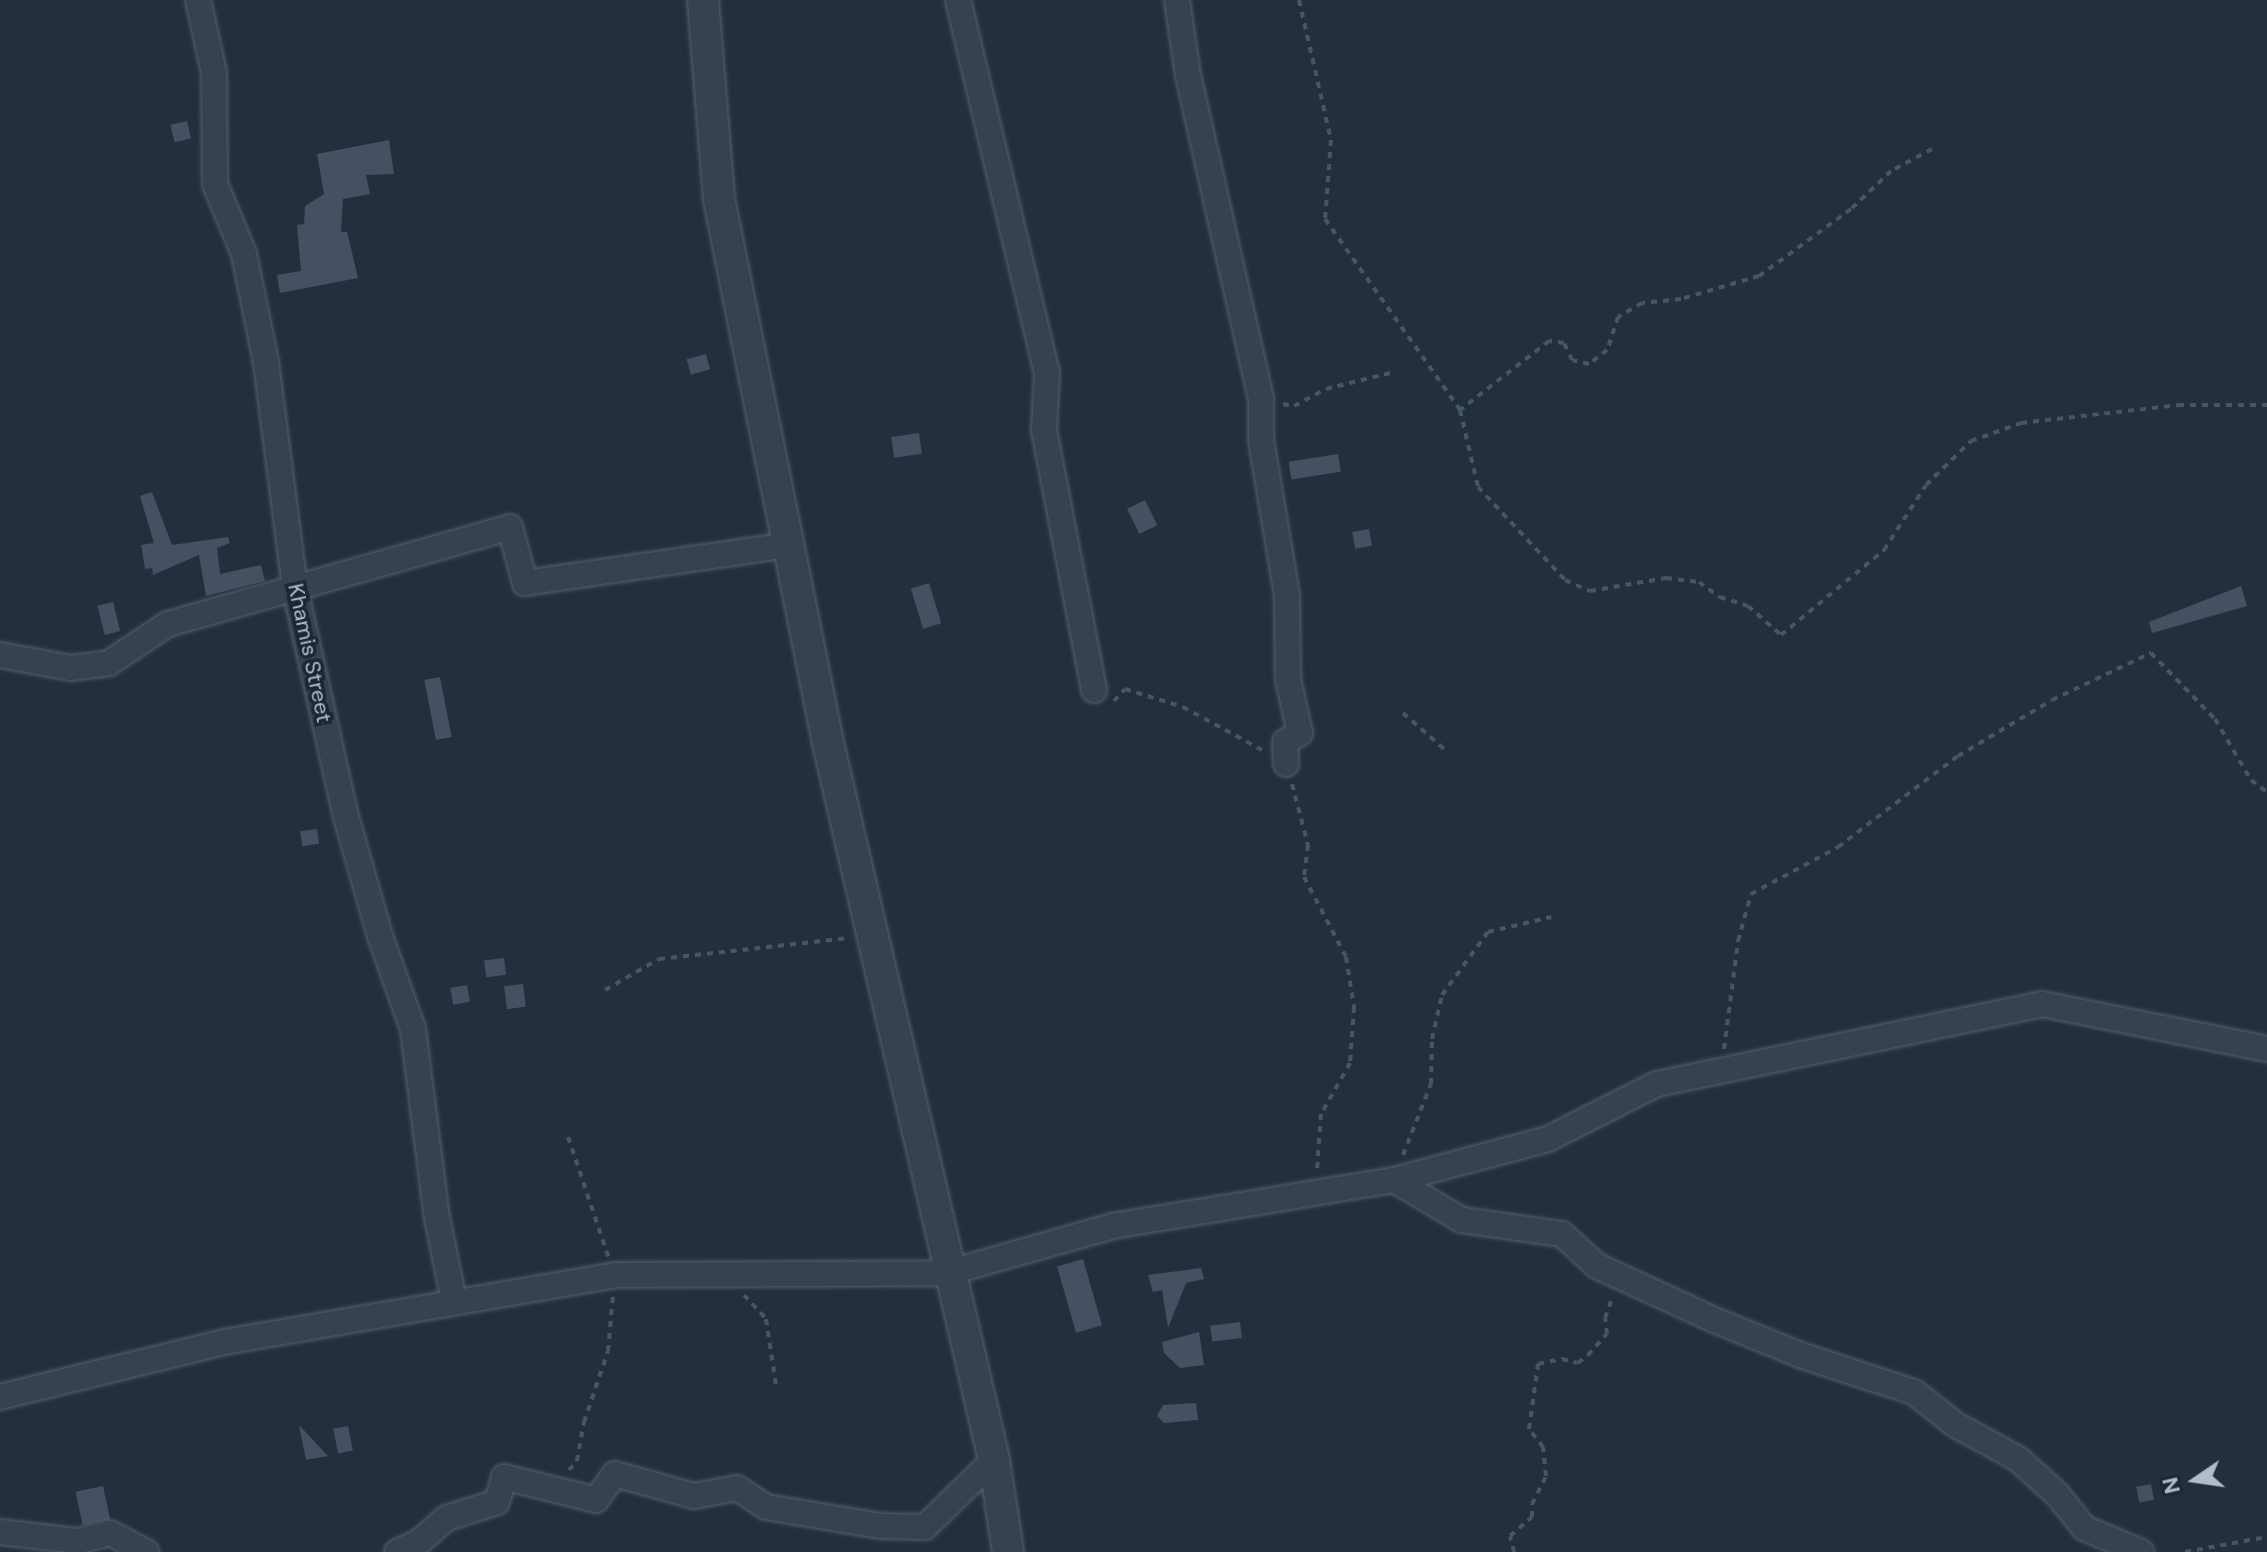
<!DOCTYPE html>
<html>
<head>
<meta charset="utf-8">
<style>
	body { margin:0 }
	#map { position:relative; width:2267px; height:1552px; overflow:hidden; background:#242f3e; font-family:"DM Sans",sans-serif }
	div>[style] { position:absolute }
	.building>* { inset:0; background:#455162; transform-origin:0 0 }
	.path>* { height:4px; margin-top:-2px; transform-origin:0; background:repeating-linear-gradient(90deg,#44595c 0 6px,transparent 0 12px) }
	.roads { filter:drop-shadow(0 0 2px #565f6c) drop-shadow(0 0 2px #565f6c) }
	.minor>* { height:24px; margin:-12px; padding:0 12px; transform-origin:12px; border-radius:12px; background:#38414e }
	.tertiary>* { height:30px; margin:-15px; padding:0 15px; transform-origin:15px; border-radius:15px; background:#38414e }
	span { translate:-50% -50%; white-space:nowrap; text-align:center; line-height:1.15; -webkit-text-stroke:7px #1d2633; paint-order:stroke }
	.street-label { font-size:22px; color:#b4bcc9 }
	.north { position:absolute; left:2155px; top:1440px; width:80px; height:80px; -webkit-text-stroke:6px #1d2633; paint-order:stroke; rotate:257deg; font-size:22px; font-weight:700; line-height:32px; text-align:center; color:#b4bcc9 }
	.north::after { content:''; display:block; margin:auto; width:28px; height:36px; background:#b4bcc9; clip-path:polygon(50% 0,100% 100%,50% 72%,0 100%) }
</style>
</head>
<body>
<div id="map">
	<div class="building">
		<i style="left:187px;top:121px;width:18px;height:17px;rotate:77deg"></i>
		<i style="clip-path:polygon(389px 140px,394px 174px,366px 175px,370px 194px,343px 199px,341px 232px,347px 232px,358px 278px,280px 293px,277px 275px,301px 271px,297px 225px,304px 224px,305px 206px,324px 194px,317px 154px)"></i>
		<i style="left:706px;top:354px;width:16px;height:20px;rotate:75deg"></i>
		<i style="left:919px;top:433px;width:21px;height:28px;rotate:82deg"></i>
		<i style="left:1338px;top:454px;width:18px;height:50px;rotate:81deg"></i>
		<i style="clip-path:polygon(152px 492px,172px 545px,228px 537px,230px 543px,217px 548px,220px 574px,261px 565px,265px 581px,206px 596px,199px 555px,153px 575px,152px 568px,145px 569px,141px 545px,154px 543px,140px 496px)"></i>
		<i style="left:1145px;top:500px;width:28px;height:20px;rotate:64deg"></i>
		<i style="left:1369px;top:529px;width:17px;height:17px;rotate:80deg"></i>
		<i style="left:929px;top:583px;width:42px;height:19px;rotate:73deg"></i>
		<i style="clip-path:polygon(2241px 586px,2247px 606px,2152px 633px,2149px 622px)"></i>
		<i style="left:113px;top:602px;width:30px;height:16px;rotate:76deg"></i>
		<i style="left:440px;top:677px;width:61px;height:16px;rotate:79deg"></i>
		<i style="left:317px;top:829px;width:15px;height:17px;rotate:82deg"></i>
		<i style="left:504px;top:958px;width:17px;height:20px;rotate:83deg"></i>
		<i style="left:523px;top:984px;width:23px;height:19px;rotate:83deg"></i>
		<i style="left:467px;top:985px;width:17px;height:17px;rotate:80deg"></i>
		<i style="left:1083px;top:1259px;width:69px;height:27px;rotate:74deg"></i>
		<i style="clip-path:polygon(1201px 1268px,1204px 1279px,1186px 1283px,1168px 1328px,1162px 1290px,1153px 1292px,1148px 1275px)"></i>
		<i style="left:1240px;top:1322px;width:16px;height:30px;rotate:83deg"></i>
		<i style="clip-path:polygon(1199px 1332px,1204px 1365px,1180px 1368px,1164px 1353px,1162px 1342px)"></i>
		<i style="clip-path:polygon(1196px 1403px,1198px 1420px,1164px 1423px,1157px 1416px,1163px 1405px)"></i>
		<i style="clip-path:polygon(299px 1425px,328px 1456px,306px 1460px)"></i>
		<i style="left:348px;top:1426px;width:25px;height:15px;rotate:79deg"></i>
		<i style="left:2151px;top:1484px;width:16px;height:15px;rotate:79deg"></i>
		<i style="left:103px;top:1486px;width:34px;height:28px;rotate:78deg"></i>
	</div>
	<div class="path">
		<i style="left:1299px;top:0;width:144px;rotate:77.1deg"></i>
		<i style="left:1331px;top:140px;width:79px;rotate:94.3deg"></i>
		<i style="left:1325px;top:219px;width:234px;rotate:54.7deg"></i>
		<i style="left:1932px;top:149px;width:47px;rotate:151.8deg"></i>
		<i style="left:1891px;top:171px;width:55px;rotate:136.5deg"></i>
		<i style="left:1851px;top:209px;width:114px;rotate:143.9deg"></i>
		<i style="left:1759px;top:276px;width:81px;rotate:163.6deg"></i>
		<i style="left:1681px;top:299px;width:39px;rotate:174deg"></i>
		<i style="left:1642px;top:303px;width:28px;rotate:150deg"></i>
		<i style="left:1618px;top:317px;width:35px;rotate:108deg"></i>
		<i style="left:1607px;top:350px;width:23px;rotate:142deg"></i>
		<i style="left:1589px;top:364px;width:17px;rotate:-167deg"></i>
		<i style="left:1572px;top:360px;width:19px;rotate:-115deg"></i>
		<i style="left:1564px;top:343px;width:15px;rotate:-172deg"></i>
		<i style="left:1549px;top:341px;width:113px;rotate:142.2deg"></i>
		<i style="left:1460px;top:410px;width:79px;rotate:76.8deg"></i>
		<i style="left:1478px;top:487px;width:127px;rotate:46.9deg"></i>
		<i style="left:1565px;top:580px;width:27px;rotate:24deg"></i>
		<i style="left:1590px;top:591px;width:77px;rotate:-9.7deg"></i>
		<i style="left:1666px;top:578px;width:33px;rotate:7deg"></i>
		<i style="left:1699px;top:582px;width:26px;rotate:36deg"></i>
		<i style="left:1720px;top:597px;width:29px;rotate:18deg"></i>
		<i style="left:1748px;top:606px;width:44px;rotate:41.3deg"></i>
		<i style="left:1781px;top:635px;width:134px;rotate:-39.5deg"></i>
		<i style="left:1884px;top:550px;width:77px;rotate:-57.1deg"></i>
		<i style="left:1926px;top:485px;width:63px;rotate:-44.4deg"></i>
		<i style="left:1971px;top:441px;width:53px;rotate:-19.8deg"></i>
		<i style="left:2021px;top:423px;width:158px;rotate:-6.5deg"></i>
		<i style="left:2178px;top:405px;width:89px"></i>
		<i style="left:1283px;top:404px;width:11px;rotate:10deg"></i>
		<i style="left:1294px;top:406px;width:36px;rotate:-28deg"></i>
		<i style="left:1326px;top:389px;width:66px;rotate:-14deg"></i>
		<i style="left:1114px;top:701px;width:16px;rotate:-47deg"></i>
		<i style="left:1125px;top:689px;width:61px;rotate:17.2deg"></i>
		<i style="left:1183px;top:707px;width:90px;rotate:28.6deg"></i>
		<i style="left:1403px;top:713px;width:55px;rotate:41.3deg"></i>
		<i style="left:1292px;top:784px;width:63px;rotate:75.3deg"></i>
		<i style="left:1308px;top:845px;width:32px;rotate:97deg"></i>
		<i style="left:1304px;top:877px;width:90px;rotate:62.3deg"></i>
		<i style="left:1346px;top:957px;width:51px;rotate:80.9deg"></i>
		<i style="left:1354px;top:1007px;width:56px;rotate:94.1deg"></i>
		<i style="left:1350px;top:1063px;width:59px;rotate:119.6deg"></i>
		<i style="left:1321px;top:1114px;width:56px;rotate:94.1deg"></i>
		<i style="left:605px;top:990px;width:62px;rotate:-29.9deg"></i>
		<i style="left:659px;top:959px;width:191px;rotate:-6.3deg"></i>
		<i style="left:1724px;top:1049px;width:109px;rotate:-82.6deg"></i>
		<i style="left:1738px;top:941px;width:49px;rotate:-74.5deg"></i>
		<i style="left:1751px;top:894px;width:99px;rotate:-28.4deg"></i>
		<i style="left:1838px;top:847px;width:151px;rotate:-37.2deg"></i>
		<i style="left:1958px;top:756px;width:109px;rotate:-30.8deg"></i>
		<i style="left:2052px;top:700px;width:110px;rotate:-25.4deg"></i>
		<i style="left:2151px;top:653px;width:92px;rotate:45.9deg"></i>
		<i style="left:2215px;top:719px;width:71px;rotate:59.5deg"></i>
		<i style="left:2251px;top:780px;width:20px;rotate:37deg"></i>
		<i style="left:568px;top:1137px;width:126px;rotate:71.4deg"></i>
		<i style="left:1403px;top:1155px;width:76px;rotate:-68.5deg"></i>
		<i style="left:1431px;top:1084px;width:45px;rotate:-88.7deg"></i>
		<i style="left:1432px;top:1039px;width:45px;rotate:-77.2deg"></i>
		<i style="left:1442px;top:995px;width:78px;rotate:-53.9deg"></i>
		<i style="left:1488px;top:932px;width:65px;rotate:-13.4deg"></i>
		<i style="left:744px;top:1295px;width:33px;rotate:47deg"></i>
		<i style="left:766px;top:1319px;width:67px;rotate:81.4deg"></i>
		<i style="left:569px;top:1470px;width:12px;rotate:-48deg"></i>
		<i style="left:577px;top:1461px;width:40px;rotate:-80deg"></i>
		<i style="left:584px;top:1422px;width:75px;rotate:-71.3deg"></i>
		<i style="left:608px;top:1351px;width:56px;rotate:-84.9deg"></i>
		<i style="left:1514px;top:1552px;width:16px;rotate:-104deg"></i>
		<i style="left:1510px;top:1536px;width:29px;rotate:-41deg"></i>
		<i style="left:1532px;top:1517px;width:13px;rotate:-90deg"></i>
		<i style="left:1532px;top:1504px;width:31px;rotate:-63deg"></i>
		<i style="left:1546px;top:1476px;width:29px;rotate:-96deg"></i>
		<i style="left:1543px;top:1447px;width:23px;rotate:-128deg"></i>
		<i style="left:1529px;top:1429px;width:66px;rotate:-82.1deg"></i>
		<i style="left:1538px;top:1364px;width:25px;rotate:-12deg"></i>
		<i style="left:1562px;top:1359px;width:16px;rotate:14deg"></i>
		<i style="left:1578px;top:1363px;width:13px;rotate:-39deg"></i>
		<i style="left:1588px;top:1355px;width:28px;rotate:-48deg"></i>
		<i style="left:1607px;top:1334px;width:16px;rotate:-97deg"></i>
		<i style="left:1605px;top:1318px;width:23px;rotate:-70deg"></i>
		<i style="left:2185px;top:1552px;width:83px;rotate:-10.4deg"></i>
	</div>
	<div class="roads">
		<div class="minor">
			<i style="left:198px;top:0;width:75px;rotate:77.6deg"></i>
			<i style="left:214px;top:73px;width:111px;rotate:89.5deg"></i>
			<i style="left:215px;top:184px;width:76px;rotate:67.5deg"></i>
			<i style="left:244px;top:254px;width:110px;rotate:78.5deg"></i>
			<i style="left:266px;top:362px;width:229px;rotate:82.7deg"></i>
			<i style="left:295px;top:589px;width:230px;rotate:77.4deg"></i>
			<i style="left:345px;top:813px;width:128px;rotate:74.1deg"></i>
			<i style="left:380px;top:936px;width:99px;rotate:70.5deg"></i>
			<i style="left:413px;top:1029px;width:191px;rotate:82.8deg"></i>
			<i style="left:437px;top:1218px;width:85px;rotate:78.4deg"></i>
			<i style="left:958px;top:0;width:383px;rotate:76.6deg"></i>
			<i style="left:1047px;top:373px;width:57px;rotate:93deg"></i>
			<i style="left:1044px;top:430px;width:265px;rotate:79.1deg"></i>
			<i style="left:1177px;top:0;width:76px;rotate:81.7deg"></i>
			<i style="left:1188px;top:75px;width:331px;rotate:77.3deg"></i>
			<i style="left:1261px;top:398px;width:42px;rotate:90deg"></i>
			<i style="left:1261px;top:440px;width:158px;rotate:80.5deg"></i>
			<i style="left:1287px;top:596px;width:83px;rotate:89.3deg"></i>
			<i style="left:1288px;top:679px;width:55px;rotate:77.5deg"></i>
			<i style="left:1300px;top:733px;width:17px;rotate:149deg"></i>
			<i style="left:1285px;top:742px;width:22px;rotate:87deg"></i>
			<i style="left:0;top:655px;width:72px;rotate:10.4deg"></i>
			<i style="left:71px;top:668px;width:38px;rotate:-7deg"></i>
			<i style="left:109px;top:663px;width:71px;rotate:-33.5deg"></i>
			<i style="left:168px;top:624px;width:355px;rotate:-15.8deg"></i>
			<i style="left:510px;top:527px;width:58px;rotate:75deg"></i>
			<i style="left:525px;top:583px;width:266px;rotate:-8.2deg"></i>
			<i style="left:1394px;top:1180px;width:79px;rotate:30.5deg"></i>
			<i style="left:1462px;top:1220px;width:101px;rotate:8deg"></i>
			<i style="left:1562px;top:1234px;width:47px;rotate:42.4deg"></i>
			<i style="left:1597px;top:1266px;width:127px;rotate:24.7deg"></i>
			<i style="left:1712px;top:1319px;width:95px;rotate:22.2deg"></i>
			<i style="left:1800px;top:1355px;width:120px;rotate:18deg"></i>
			<i style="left:1914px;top:1392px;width:53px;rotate:38.2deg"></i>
			<i style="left:1956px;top:1425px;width:71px;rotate:28.7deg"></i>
			<i style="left:2018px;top:1459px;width:52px;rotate:41.9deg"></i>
			<i style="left:2057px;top:1494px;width:43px;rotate:51.5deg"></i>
			<i style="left:2084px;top:1528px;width:62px;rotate:22.8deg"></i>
			<i style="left:0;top:1397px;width:231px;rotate:-13.8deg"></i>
			<i style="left:224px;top:1342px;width:397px;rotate:-9.7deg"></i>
			<i style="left:615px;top:1275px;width:332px;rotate:-0.3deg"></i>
			<i style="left:947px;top:1273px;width:173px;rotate:-15.8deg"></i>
			<i style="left:1113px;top:1226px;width:285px;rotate:-9.3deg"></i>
			<i style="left:1394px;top:1180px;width:159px;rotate:-14.9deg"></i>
			<i style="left:1548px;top:1139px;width:122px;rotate:-26.8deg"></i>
			<i style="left:1657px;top:1084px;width:393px;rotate:-11.7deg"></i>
			<i style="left:2042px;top:1004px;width:229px;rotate:11.3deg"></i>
			<i style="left:0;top:1532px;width:79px;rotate:6.6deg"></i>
			<i style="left:78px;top:1541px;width:33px;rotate:-14deg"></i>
			<i style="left:110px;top:1533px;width:41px;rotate:27.8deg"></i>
			<i style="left:397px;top:1552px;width:24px;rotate:-24deg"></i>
			<i style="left:419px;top:1542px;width:37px;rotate:-41deg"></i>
			<i style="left:447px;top:1518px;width:52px;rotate:-17.7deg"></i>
			<i style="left:497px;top:1502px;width:26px;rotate:-74deg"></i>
			<i style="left:504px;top:1477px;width:95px;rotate:14deg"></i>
			<i style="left:596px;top:1500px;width:32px;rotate:-54deg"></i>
			<i style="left:615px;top:1474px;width:82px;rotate:15.6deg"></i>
			<i style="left:694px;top:1496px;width:44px;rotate:-10.5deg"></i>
			<i style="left:737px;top:1488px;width:35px;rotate:33deg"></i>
			<i style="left:766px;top:1507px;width:117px;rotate:9.4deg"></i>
			<i style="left:881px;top:1526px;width:44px;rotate:1.3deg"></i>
			<i style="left:925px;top:1527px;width:96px;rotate:-44.2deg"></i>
		</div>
		<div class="tertiary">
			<i style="left:703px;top:0;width:200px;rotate:85.4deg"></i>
			<i style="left:719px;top:199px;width:555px;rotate:78.67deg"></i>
			<i style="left:828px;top:743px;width:736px;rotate:76.96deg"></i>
			<i style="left:994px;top:1460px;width:93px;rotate:81.3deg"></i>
		</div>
	</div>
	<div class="street-label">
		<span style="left:310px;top:653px;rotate:78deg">Khamis Street</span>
	</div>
	<div class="north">N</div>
</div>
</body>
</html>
